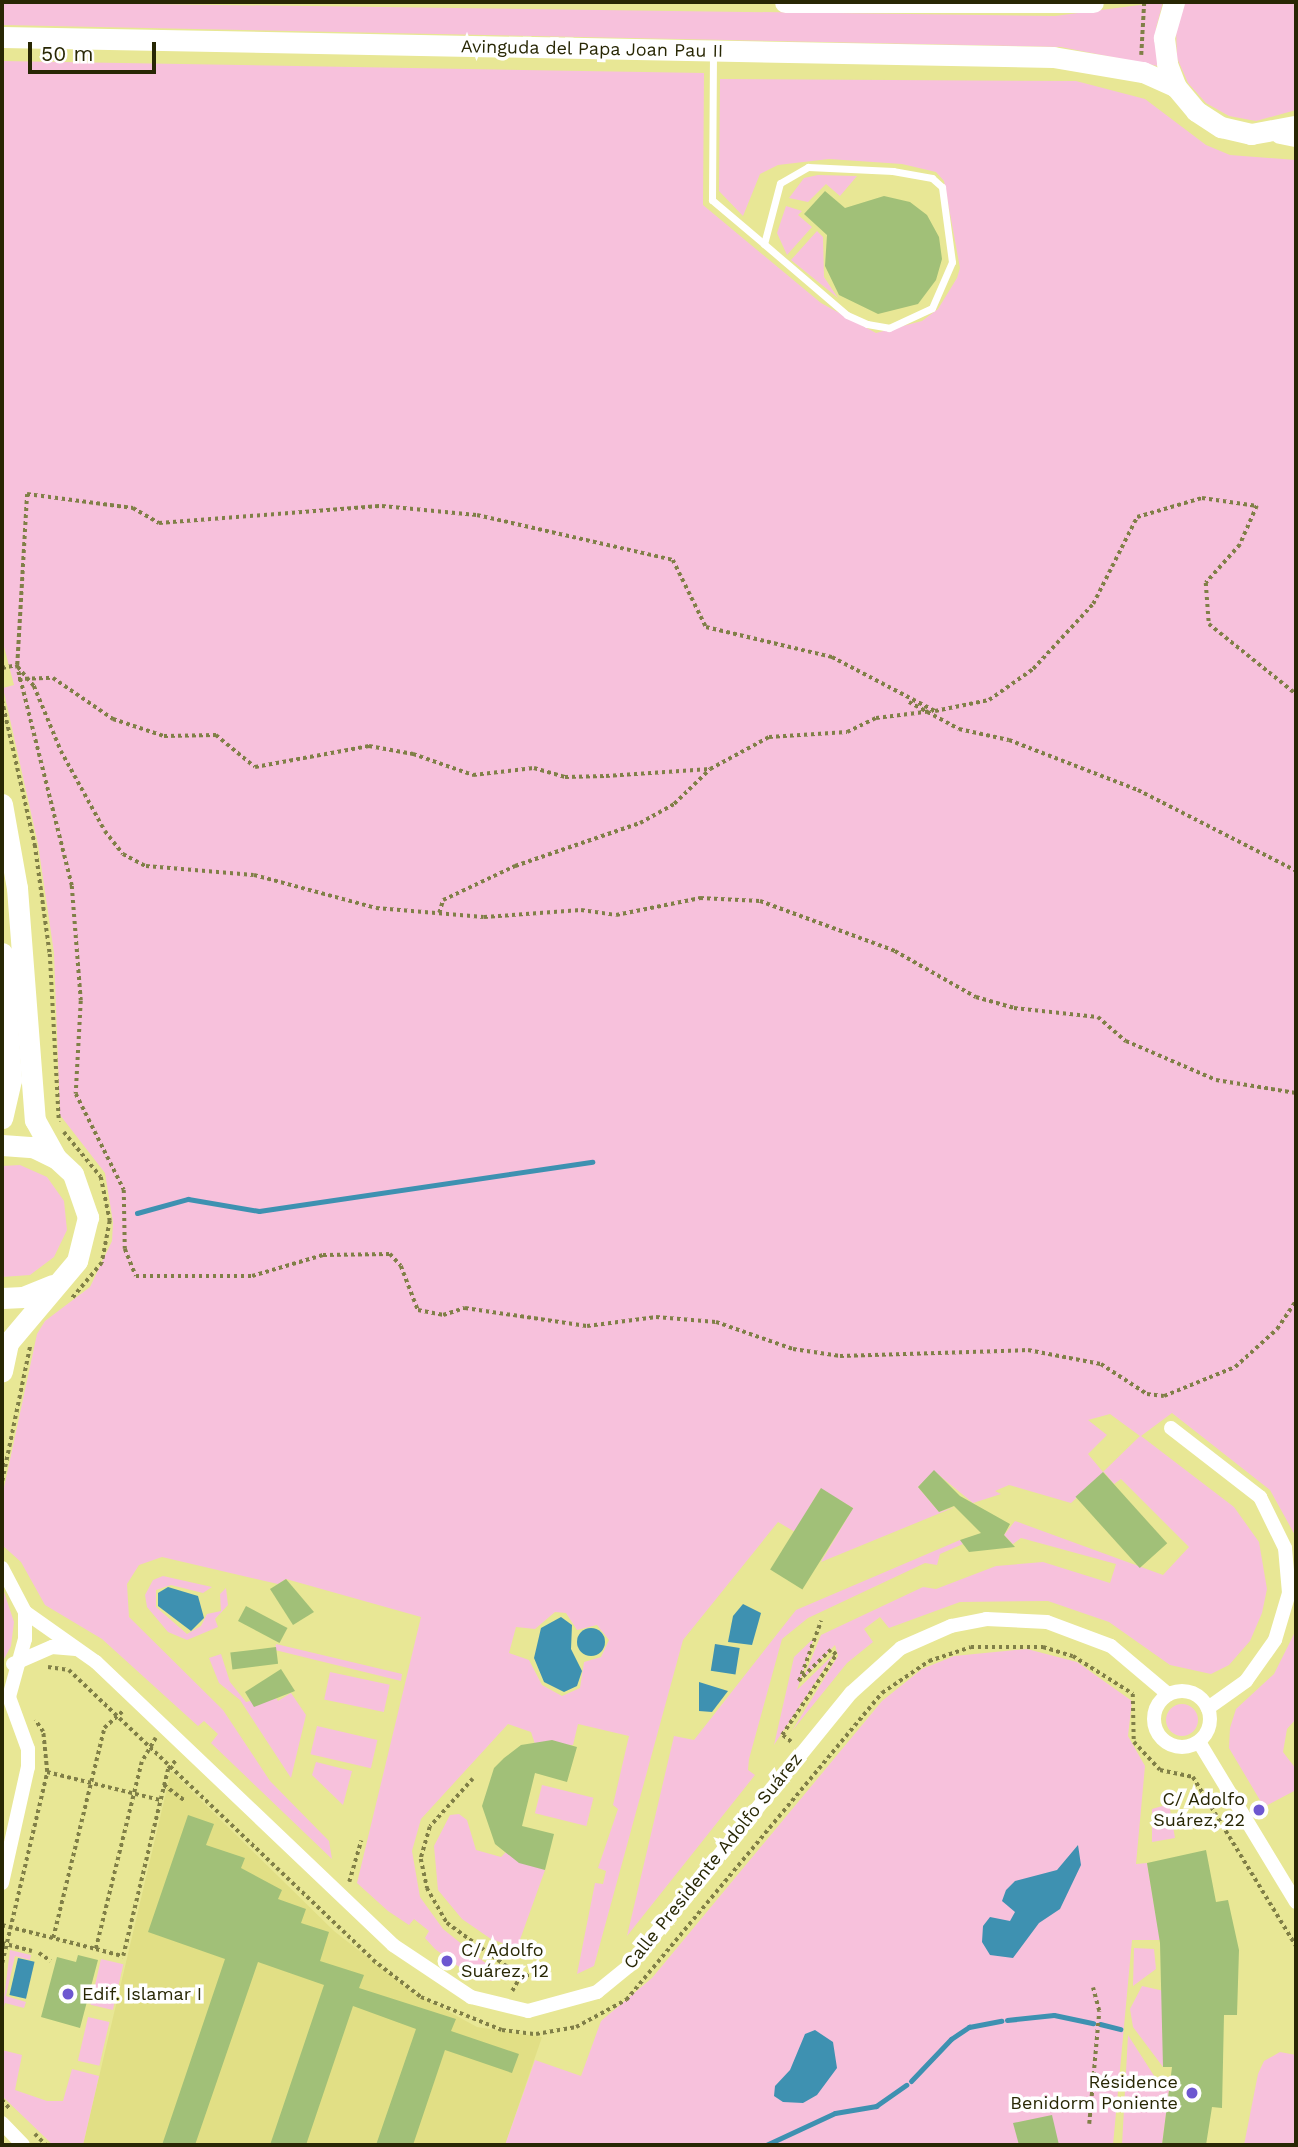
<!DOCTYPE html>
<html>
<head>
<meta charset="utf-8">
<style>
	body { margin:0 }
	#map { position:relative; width:1298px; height:2147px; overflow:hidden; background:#e8e795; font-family:"Work Sans",sans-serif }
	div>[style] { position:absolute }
	.built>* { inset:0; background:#e1df85 }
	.green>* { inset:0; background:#f7c1dc; transform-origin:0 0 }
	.round { border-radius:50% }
	.water>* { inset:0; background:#3e91b1; transform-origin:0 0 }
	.stream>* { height:5px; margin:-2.5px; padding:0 2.5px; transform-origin:2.5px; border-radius:2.5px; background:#3e91b1 }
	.building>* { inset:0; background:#a1c078; transform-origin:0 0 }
	.path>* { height:3.5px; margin-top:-1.75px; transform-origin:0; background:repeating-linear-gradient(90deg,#807f47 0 3.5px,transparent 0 7px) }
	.service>* { height:7px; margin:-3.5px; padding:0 3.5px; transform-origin:3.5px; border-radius:3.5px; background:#fff }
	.minor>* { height:14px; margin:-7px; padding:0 7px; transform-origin:7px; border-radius:7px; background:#fff }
	.minor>.ring { margin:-7px; padding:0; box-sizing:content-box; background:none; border:14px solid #fff; border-radius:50% }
	.secondary>* { height:21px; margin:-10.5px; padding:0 10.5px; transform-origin:10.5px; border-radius:10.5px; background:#fff }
	.trunk>* { height:24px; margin:-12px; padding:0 12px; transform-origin:12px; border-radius:12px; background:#fff }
	.dots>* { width:19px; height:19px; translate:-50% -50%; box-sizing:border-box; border:4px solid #fff; border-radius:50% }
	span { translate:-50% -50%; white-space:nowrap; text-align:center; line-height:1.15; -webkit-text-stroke:7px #fff; paint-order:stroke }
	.street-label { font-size:18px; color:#282704 }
	.poi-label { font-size:18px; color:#282704 }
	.right { translate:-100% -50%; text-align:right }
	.left { translate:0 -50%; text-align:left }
	.frame { position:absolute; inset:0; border:4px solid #282704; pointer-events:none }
	.scale { position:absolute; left:28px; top:42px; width:128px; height:32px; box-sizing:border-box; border:4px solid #282704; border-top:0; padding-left:9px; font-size:21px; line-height:24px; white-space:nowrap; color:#282704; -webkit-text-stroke:5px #fff; paint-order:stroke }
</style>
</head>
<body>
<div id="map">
	<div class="built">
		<i style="clip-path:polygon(171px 1771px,334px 1931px,409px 1990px,477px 2027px,542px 2037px,505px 2145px,83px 2145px)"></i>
	</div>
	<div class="green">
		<i style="clip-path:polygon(2px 2px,1055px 16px,1163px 2px,1156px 28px,1158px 66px,1061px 47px,2px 25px)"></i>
		<i style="clip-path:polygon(1185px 2px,1296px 2px,1296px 110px,1256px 121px,1229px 116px,1206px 103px,1188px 83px,1177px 58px,1176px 30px)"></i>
		<i style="clip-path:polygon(evenodd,2px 61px,704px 73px,703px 205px,821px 303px,876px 333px,922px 321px,938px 309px,957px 278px,960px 268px,944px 181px,936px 172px,902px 164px,829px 159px,778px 165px,760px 174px,743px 216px,719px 191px,720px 79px,1076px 81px,1145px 99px,1206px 145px,1230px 155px,1296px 160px,1296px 1537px,1270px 1490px,1172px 1413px,1141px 1436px,1234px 1507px,1259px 1542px,1267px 1589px,1262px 1613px,1250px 1641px,1229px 1665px,1211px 1674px,1170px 1665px,1109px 1622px,1048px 1601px,960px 1602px,889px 1628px,880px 1617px,864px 1629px,873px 1642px,847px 1663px,792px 1731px,838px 1656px,835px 1645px,803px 1679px,821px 1635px,923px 1587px,936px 1589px,996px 1566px,1043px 1562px,1110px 1583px,1116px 1564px,1021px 1538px,1013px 1544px,1004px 1535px,1015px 1521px,1163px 1575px,1189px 1547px,1121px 1479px,1114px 1484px,1104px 1472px,1071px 1503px,1009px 1485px,995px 1491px,1001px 1494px,973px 1503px,934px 1471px,918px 1487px,939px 1512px,955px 1507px,821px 1562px,853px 1508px,820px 1489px,795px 1532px,778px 1522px,683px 1640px,594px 1966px,577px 1974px,595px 1883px,603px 1884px,606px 1871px,598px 1868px,618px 1809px,613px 1805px,629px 1736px,578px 1724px,573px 1745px,535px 1744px,531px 1732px,508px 1724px,421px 1819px,412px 1851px,420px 1897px,443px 1929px,488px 1965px,492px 1981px,470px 1975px,435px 1949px,425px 1938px,429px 1931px,414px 1919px,409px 1925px,388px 1911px,357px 1883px,421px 1617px,286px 1579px,278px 1584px,162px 1557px,139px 1565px,127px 1584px,129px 1617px,223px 1710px,270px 1781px,329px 1841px,332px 1859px,211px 1743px,218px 1734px,204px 1721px,198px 1726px,102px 1639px,45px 1605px,21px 1562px,2px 1545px,2px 1497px,37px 1334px,45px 1321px,90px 1287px,112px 1241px,113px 1222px,105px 1173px,60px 1115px,54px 953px,38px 844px,3px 688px,14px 685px,2px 639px,2px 61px,1110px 1414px,1140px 1436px,1103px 1472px,1088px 1454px,1107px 1435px,1088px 1420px,1110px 1414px,2px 61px,555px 1612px,566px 1613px,577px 1630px,597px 1625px,609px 1640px,601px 1657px,584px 1662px,580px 1688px,562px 1696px,542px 1685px,529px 1660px,509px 1653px,516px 1627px,535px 1629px,555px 1612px)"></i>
		<i style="clip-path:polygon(818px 175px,857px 176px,840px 196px,826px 184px,808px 202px,789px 198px,804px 178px)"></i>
		<i style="clip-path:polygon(786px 206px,802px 211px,798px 215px,812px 227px,787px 255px,777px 233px)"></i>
		<i style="clip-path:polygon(817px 231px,823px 237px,824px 277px,838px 298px,791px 260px)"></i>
		<i style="clip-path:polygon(20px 1165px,47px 1177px,64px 1201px,67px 1230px,54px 1257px,30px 1275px,2px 1277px,2px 1166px)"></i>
		<i style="clip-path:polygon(960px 1540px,963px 1544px,940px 1554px,937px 1565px,925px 1563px,808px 1618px,782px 1639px,749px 1759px,748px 1770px,755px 1775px,627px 1936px,674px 1736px,694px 1740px,796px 1610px)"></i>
		<i style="clip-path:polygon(163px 1576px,212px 1587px,203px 1593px,171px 1585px,156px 1590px,156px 1607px,187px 1634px,201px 1626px,207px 1614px,221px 1611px,220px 1594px,226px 1588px,228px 1605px,215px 1619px,218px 1627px,187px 1640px,168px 1632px,147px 1607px,145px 1595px,153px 1580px)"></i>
		<i style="clip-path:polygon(2px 1586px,14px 1622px,11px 1646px,2px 1663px)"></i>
		<i style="clip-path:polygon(1296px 1630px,1296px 1719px,1287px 1729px,1283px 1752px,1296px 1769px,1296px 1790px,1264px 1807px,1229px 1748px,1230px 1728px,1236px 1709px,1274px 1674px)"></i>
		<i style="clip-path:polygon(814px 1638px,797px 1690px,834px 1654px,774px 1745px,794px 1657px)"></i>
		<i style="clip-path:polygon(276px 1644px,402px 1674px,401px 1681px,275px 1650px)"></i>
		<i style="clip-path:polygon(1027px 1649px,1077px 1662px,1132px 1701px,1128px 1736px,1145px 1766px,1136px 1864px,1147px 1863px,1160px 1940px,1132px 1940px,1136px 1897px,1113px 2145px,505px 2145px,535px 2060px,581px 2076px,601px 2021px,652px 1978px,882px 1701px,922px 1669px,954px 1656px)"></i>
		<i style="clip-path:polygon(221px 1654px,230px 1682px,246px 1702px,274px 1695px,278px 1701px,291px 1693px,306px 1715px,291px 1778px,240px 1700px,219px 1683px,209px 1658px)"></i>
		<i style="left:330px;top:1672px;width:61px;height:28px;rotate:12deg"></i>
		<i class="round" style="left:1166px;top:1704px;width:32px;height:32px"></i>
		<i style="left:317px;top:1726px;width:62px;height:29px;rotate:13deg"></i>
		<i style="clip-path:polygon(316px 1762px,352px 1771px,343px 1805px,312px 1775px)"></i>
		<i style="left:542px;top:1785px;width:53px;height:29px;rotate:14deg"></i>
		<i style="clip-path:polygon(1169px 1804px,1175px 1838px,1152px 1842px,1152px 1809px)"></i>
		<i style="clip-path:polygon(459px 1814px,467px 1820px,476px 1850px,501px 1857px,507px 1851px,545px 1870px,517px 1948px,491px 1939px,462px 1919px,438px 1890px,434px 1846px,450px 1815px)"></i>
		<i style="clip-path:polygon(1134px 1948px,1154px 1949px,1156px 1969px,1133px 1986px)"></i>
		<i style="clip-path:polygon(10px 1950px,31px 1955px,30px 1960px,15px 1956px,6px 1996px,26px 2002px,24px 2008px,5px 2003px,2px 2014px)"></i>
		<i style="left:101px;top:1959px;width:23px;height:47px;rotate:13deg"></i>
		<i style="clip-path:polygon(1142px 1986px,1164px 1991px,1163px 2067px,1133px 2027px,1130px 2009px)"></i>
		<i style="left:88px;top:2017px;width:22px;height:45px;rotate:13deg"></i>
		<i style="clip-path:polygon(1128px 2035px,1158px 2082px,1170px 2083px,1162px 2145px,1122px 2145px)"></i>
		<i style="clip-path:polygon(2px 2050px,22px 2055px,15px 2090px,47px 2101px,63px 2101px,72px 2069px,99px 2076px,83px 2145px,53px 2145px,2px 2096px)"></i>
		<i style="clip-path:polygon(1280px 2052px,1296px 2055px,1296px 2145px,1244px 2145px,1258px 2074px,1264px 2061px)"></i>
	</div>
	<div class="water">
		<i style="clip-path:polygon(168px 1587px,198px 1596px,204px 1618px,191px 1631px,158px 1606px,158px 1593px)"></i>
		<i style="clip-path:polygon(743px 1604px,761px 1613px,752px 1645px,728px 1642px,733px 1616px)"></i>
		<i style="clip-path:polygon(561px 1617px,572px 1625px,571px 1649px,582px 1671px,577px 1686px,564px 1692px,544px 1682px,534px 1658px,541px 1628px)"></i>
		<i class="round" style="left:577px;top:1628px;width:28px;height:28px"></i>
		<i style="left:715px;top:1644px;width:25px;height:27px;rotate:9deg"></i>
		<i style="clip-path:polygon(699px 1682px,728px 1691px,712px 1712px,699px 1711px)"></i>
		<i style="clip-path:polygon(1078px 1845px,1081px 1865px,1060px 1909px,1039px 1923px,1013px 1958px,990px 1955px,982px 1942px,983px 1926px,990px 1917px,1010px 1921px,1015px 1912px,1002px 1901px,1006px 1890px,1015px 1881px,1057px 1870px)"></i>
		<i style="left:18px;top:1958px;width:17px;height:38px;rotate:13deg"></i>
		<i style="clip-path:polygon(815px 2030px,833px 2042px,837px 2068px,817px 2095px,803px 2103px,783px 2102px,774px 2096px,775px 2086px,790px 2070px,805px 2034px)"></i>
	</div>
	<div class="stream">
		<i style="left:137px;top:1213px;width:53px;rotate:-15.4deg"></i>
		<i style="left:188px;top:1199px;width:72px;rotate:9.6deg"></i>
		<i style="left:259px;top:1211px;width:337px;rotate:-8.4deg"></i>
		<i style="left:1007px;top:2020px;width:47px;rotate:-6.1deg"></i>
		<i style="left:1054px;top:2015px;width:40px;rotate:12deg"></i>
		<i style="left:1100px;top:2024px;width:21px;rotate:14deg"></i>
		<i style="left:911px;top:2081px;width:58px;rotate:-46.4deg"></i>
		<i style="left:951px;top:2039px;width:22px;rotate:-34deg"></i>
		<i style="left:969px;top:2027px;width:33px;rotate:-11deg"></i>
		<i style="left:766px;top:2145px;width:76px;rotate:-24.9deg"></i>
		<i style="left:835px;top:2113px;width:42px;rotate:-9.7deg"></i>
		<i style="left:876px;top:2106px;width:37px;rotate:-35deg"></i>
	</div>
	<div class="building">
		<i style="clip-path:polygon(825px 191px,845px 208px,884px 196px,910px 202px,927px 215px,939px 237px,942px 259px,936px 280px,918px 304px,878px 314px,839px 295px,825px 266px,827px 235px,804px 214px)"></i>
		<i style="clip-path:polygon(934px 1470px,960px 1496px,1010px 1524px,1004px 1535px,1015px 1547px,969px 1552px,960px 1540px,981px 1533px,954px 1506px,939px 1512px,918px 1487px)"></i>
		<i style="left:1103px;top:1472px;width:96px;height:37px;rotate:48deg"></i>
		<i style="left:821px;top:1488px;width:38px;height:96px;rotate:32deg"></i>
		<i style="clip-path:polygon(286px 1579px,314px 1612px,293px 1625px,270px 1589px)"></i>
		<i style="left:246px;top:1606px;width:47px;height:17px;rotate:28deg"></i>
		<i style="left:276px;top:1647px;width:17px;height:46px;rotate:83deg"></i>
		<i style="clip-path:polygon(281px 1669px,295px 1691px,254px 1707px,245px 1692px)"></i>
		<i style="clip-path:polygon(552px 1740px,577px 1747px,567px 1782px,535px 1773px,522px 1826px,554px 1834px,545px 1870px,519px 1863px,495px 1844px,482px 1806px,494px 1768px,504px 1758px,521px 1745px)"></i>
		<i style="clip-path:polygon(188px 1815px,214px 1824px,206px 1845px,245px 1858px,241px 1868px,282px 1890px,278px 1899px,306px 1909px,301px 1923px,329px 1932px,320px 1961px,364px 1975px,359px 1988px,456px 2019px,451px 2031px,519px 2054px,512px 2073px,445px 2050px,413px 2145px,376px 2145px,416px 2029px,353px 2006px,306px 2145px,270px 2145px,324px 1985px,258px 1962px,195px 2145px,162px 2145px,225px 1959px,148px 1932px)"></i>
		<i style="clip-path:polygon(1206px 1850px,1216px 1902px,1228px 1900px,1239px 1950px,1237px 2015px,1224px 2015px,1222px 2108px,1212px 2107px,1206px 2145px,1162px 2145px,1172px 2067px,1163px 2067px,1160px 1943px,1147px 1863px)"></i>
		<i style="clip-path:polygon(78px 1955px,98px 1960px,80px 2028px,41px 2017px,57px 1957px,76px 1962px)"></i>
		<i style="clip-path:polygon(1052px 2115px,1059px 2145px,1019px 2145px,1013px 2123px)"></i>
	</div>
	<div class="path">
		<i style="left:1141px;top:55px;width:53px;rotate:-86.8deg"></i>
		<i style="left:17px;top:665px;width:228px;rotate:76deg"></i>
		<i style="left:72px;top:886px;width:115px;rotate:85.5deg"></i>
		<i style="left:81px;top:1001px;width:93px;rotate:93.1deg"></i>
		<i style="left:76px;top:1094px;width:107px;rotate:63.4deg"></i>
		<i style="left:124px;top:1190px;width:59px;rotate:89deg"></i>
		<i style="left:125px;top:1249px;width:29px;rotate:68deg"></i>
		<i style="left:136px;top:1276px;width:116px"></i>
		<i style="left:252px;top:1276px;width:74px;rotate:-16.5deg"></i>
		<i style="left:323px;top:1255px;width:67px;rotate:-0.9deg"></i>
		<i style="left:390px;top:1254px;width:16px;rotate:47deg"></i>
		<i style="left:401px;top:1266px;width:47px;rotate:68.9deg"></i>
		<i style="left:418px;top:1310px;width:25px;rotate:11deg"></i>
		<i style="left:443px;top:1315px;width:23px;rotate:-18deg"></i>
		<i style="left:465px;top:1308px;width:123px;rotate:8.4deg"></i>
		<i style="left:587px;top:1326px;width:70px;rotate:-7.4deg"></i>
		<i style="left:656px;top:1317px;width:60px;rotate:4.8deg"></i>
		<i style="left:716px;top:1322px;width:82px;rotate:19.3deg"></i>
		<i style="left:793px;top:1349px;width:48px;rotate:8.5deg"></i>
		<i style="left:840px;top:1356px;width:188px;rotate:-1.8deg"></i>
		<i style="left:1028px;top:1350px;width:74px;rotate:10.9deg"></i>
		<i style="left:1101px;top:1364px;width:55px;rotate:33.1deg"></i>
		<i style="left:1147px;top:1394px;width:17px;rotate:7deg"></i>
		<i style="left:1164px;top:1396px;width:77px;rotate:-22.2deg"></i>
		<i style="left:1235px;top:1367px;width:57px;rotate:-42.1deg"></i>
		<i style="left:1277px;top:1329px;width:34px;rotate:-56deg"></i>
		<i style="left:18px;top:667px;width:25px;rotate:50deg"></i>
		<i style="left:34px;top:686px;width:70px;rotate:67.4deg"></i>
		<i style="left:61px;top:751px;width:91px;rotate:61.2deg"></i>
		<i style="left:105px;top:831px;width:29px;rotate:52deg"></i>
		<i style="left:123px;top:854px;width:26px;rotate:28deg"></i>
		<i style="left:146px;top:866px;width:108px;rotate:4.8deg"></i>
		<i style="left:254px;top:875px;width:126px;rotate:15.1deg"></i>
		<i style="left:376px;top:908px;width:108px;rotate:4.8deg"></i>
		<i style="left:484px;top:917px;width:97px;rotate:-4.1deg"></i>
		<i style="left:581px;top:910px;width:35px;rotate:8deg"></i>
		<i style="left:616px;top:915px;width:86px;rotate:-11.4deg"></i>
		<i style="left:700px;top:898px;width:60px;rotate:2.9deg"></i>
		<i style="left:760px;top:901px;width:144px;rotate:20.3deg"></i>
		<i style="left:895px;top:951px;width:93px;rotate:29.6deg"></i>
		<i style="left:976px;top:997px;width:40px;rotate:16deg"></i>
		<i style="left:1014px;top:1008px;width:84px;rotate:6.1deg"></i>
		<i style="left:1098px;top:1017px;width:37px;rotate:41deg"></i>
		<i style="left:1126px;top:1041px;width:98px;rotate:23.4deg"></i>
		<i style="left:1216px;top:1080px;width:81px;rotate:9.2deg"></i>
		<i style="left:2px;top:668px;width:15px;rotate:-11deg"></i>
		<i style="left:17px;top:665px;width:171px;rotate:-86.7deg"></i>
		<i style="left:27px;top:494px;width:107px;rotate:7.5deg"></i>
		<i style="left:133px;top:508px;width:30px;rotate:30deg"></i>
		<i style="left:159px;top:523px;width:224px;rotate:-4.4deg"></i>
		<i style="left:382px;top:506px;width:95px;rotate:5.4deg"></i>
		<i style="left:477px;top:515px;width:201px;rotate:12.9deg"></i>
		<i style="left:673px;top:560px;width:75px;rotate:63.8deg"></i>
		<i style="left:706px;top:627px;width:130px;rotate:13.4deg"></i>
		<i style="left:832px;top:657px;width:116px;rotate:27.7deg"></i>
		<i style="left:935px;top:711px;width:55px;rotate:-11.5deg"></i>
		<i style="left:989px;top:700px;width:54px;rotate:-35.2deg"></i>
		<i style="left:1033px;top:669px;width:88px;rotate:-47.3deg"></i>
		<i style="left:1093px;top:604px;width:97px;rotate:-63.2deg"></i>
		<i style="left:1137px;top:517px;width:68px;rotate:-16.3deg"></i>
		<i style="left:1202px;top:498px;width:56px;rotate:8.3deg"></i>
		<i style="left:1257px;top:506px;width:43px;rotate:113.6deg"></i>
		<i style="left:1240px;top:545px;width:51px;rotate:131.8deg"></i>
		<i style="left:1206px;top:583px;width:41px;rotate:85.8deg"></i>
		<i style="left:1209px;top:624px;width:112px;rotate:38.8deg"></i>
		<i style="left:18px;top:679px;width:35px;rotate:-2deg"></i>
		<i style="left:53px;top:678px;width:73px;rotate:34.3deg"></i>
		<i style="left:113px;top:719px;width:54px;rotate:18.4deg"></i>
		<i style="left:164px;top:736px;width:52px;rotate:-1.1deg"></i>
		<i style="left:216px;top:735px;width:50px;rotate:39.4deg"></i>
		<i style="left:255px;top:767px;width:116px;rotate:-10.4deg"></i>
		<i style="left:369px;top:746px;width:45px;rotate:10.3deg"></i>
		<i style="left:413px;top:754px;width:64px;rotate:19.3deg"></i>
		<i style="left:473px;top:775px;width:61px;rotate:-6.5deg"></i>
		<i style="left:534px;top:768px;width:32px;rotate:16deg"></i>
		<i style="left:565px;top:777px;width:41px;rotate:-1.4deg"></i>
		<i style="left:606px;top:776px;width:104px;rotate:-3.9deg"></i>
		<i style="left:710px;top:769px;width:67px;rotate:-28.5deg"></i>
		<i style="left:769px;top:737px;width:78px;rotate:-3.7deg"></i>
		<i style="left:847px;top:732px;width:32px;rotate:-26deg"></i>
		<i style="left:876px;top:718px;width:57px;rotate:-7deg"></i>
		<i style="left:2px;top:700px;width:149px;rotate:77.2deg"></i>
		<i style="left:35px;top:845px;width:110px;rotate:82.2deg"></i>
		<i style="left:50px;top:954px;width:168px;rotate:86.9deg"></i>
		<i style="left:909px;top:702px;width:57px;rotate:28.4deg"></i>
		<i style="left:959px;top:729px;width:51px;rotate:12.4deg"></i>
		<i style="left:1009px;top:740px;width:138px;rotate:21.2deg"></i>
		<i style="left:1138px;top:790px;width:178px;rotate:27.1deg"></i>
		<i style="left:439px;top:913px;width:14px;rotate:-73deg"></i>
		<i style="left:443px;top:900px;width:80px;rotate:-25.3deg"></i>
		<i style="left:515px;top:866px;width:132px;rotate:-19deg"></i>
		<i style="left:640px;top:823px;width:39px;rotate:-29deg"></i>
		<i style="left:674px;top:804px;width:50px;rotate:-44.2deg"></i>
		<i style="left:64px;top:1132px;width:58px;rotate:50.6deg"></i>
		<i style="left:101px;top:1177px;width:45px;rotate:78.4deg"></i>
		<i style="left:110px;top:1221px;width:43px;rotate:100.8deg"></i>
		<i style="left:102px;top:1263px;width:48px;rotate:130deg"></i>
		<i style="left:2px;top:1481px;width:138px;rotate:-78.3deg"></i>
		<i style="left:48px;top:1667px;width:21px;rotate:8deg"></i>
		<i style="left:69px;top:1670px;width:420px;rotate:43.6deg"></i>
		<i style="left:373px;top:1960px;width:61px;rotate:37.6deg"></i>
		<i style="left:421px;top:1997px;width:87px;rotate:22.2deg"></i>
		<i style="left:502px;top:2030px;width:34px;rotate:7deg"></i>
		<i style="left:536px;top:2034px;width:41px;rotate:-9.9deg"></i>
		<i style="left:576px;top:2027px;width:57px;rotate:-28.4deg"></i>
		<i style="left:626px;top:2000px;width:400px;rotate:-50.2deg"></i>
		<i style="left:882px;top:1693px;width:57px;rotate:-34.2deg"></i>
		<i style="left:929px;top:1661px;width:44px;rotate:-18.4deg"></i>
		<i style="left:971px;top:1647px;width:72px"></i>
		<i style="left:1043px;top:1647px;width:31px;rotate:17deg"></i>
		<i style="left:1073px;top:1656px;width:71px;rotate:32.3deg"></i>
		<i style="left:1133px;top:1694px;width:48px;rotate:88.8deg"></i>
		<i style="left:1134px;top:1742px;width:38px;rotate:47deg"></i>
		<i style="left:1160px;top:1770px;width:34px;rotate:12deg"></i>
		<i style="left:1193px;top:1777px;width:198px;rotate:58.6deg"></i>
		<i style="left:156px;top:1738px;width:28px;rotate:120deg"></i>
		<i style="left:142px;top:1762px;width:193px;rotate:103.8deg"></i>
		<i style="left:96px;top:1949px;width:28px;rotate:15deg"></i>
		<i style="left:123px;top:1956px;width:192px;rotate:-76.5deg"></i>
		<i style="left:168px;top:1769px;width:13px;rotate:-48deg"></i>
		<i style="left:791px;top:1742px;width:11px;rotate:-142deg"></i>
		<i style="left:782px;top:1735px;width:97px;rotate:-56deg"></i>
		<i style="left:836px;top:1655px;width:7px;rotate:-135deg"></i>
		<i style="left:831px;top:1650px;width:45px;rotate:135.9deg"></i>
		<i style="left:799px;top:1681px;width:64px;rotate:-69.9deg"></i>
		<i style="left:47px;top:1772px;width:116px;rotate:13.9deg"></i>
		<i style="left:473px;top:1779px;width:64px;rotate:131.9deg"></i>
		<i style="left:430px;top:1827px;width:33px;rotate:106deg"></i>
		<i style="left:421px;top:1859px;width:30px;rotate:78deg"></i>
		<i style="left:427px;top:1888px;width:40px;rotate:60.3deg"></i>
		<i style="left:447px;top:1923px;width:82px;rotate:36deg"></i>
		<i style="left:164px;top:1785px;width:26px;rotate:37deg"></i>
		<i style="left:349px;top:1882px;width:43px;rotate:-73.7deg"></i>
		<i style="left:2px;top:1925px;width:97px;rotate:14.3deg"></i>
		<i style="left:53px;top:1938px;width:216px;rotate:-76.3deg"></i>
		<i style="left:104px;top:1728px;width:27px;rotate:-42deg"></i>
		<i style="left:2px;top:1943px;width:31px;rotate:15deg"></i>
		<i style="left:39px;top:1953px;width:14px;rotate:34deg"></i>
		<i style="left:2px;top:1963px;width:196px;rotate:-76.7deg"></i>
		<i style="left:47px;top:1772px;width:40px;rotate:-95.7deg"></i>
		<i style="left:43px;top:1732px;width:14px;rotate:-124deg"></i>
		<i style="left:512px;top:1991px;width:14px;rotate:-60deg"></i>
		<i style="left:519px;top:1979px;width:25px;rotate:-23deg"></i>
		<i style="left:2px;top:2100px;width:12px;rotate:48deg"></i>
		<i style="left:1089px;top:2124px;width:113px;rotate:-84.9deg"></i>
		<i style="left:1099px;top:2011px;width:24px;rotate:-105deg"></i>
		<i style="left:35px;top:2134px;width:16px;rotate:45deg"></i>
	</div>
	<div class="service">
		<i style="left:713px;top:54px;width:146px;rotate:90.4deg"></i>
		<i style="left:712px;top:200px;width:68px;rotate:40.2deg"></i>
		<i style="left:764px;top:244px;width:109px;rotate:40.5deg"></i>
		<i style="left:847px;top:315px;width:22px;rotate:24deg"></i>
		<i style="left:867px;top:324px;width:22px;rotate:10deg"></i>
		<i style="left:889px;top:328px;width:47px;rotate:-24.9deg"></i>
		<i style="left:932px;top:308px;width:50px;rotate:-66.5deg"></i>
		<i style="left:952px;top:262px;width:76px;rotate:-97.6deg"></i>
		<i style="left:942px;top:187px;width:13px;rotate:-138deg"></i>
		<i style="left:932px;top:178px;width:40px;rotate:-170deg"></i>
		<i style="left:893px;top:171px;width:85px;rotate:-177.3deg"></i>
		<i style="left:808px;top:167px;width:32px;rotate:150deg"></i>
		<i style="left:780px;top:183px;width:63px;rotate:104.7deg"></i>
	</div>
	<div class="minor">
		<i style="left:1171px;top:1428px;width:113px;rotate:37.8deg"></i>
		<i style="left:1260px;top:1497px;width:57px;rotate:63.9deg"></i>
		<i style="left:1285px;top:1548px;width:45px;rotate:84.9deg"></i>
		<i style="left:1289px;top:1593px;width:49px;rotate:106.6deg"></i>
		<i style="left:1275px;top:1640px;width:50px;rotate:125.3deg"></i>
		<i style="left:1246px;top:1681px;width:47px;rotate:144.6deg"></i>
		<i style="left:2px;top:1568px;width:50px;rotate:62.4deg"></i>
		<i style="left:25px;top:1612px;width:87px;rotate:35.2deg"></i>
		<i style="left:96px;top:1662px;width:410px;rotate:43.6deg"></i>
		<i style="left:393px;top:1945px;width:94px;rotate:33.7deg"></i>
		<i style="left:471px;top:1997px;width:59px;rotate:13.8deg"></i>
		<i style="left:528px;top:2011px;width:72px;rotate:-15.4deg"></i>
		<i style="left:597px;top:1992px;width:41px;rotate:-39.1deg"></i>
		<i style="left:629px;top:1966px;width:352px;rotate:-50.9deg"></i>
		<i style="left:851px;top:1693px;width:67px;rotate:-42deg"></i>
		<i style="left:901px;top:1648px;width:55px;rotate:-23.7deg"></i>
		<i style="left:951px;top:1626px;width:36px;rotate:-11deg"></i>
		<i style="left:986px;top:1619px;width:61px;rotate:2.8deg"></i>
		<i style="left:1047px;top:1622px;width:68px;rotate:20.6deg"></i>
		<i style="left:1111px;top:1646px;width:75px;rotate:40.1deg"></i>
		<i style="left:13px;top:1664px;width:43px;rotate:-23.6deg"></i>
		<i style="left:52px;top:1647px;width:24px;rotate:5deg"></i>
		<i class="ring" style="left:1154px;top:1691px;width:42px;height:42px"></i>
		<i style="left:1199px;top:1742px;width:187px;rotate:58.8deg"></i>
		<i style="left:2px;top:1883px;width:119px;rotate:-77.4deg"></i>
		<i style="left:28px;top:1767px;width:18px;rotate:-90deg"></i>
		<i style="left:28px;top:1749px;width:55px;rotate:-110.1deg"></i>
		<i style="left:9px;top:1697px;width:60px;rotate:-74.6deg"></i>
		<i style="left:25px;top:1639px;width:27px;rotate:-90deg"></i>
		<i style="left:2px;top:2123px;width:30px;rotate:46deg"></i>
	</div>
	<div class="secondary">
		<i style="left:785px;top:2px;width:308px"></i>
		<i style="left:1174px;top:2px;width:37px;rotate:106deg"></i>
		<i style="left:1164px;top:38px;width:26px;rotate:83deg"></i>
		<i style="left:1167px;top:64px;width:25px;rotate:69deg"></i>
		<i style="left:1176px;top:87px;width:31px;rotate:50deg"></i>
		<i style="left:1196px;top:111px;width:30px;rotate:33deg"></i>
		<i style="left:1221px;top:127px;width:31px;rotate:13deg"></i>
		<i style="left:1251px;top:134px;width:44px;rotate:-10.5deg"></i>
		<i style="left:2px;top:37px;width:1051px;rotate:1.09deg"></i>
		<i style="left:1053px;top:57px;width:91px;rotate:9.5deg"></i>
		<i style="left:1143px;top:72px;width:36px;rotate:24deg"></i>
		<i style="left:2px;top:804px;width:85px;rotate:79.9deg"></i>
		<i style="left:17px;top:888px;width:233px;rotate:85.6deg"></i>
		<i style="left:35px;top:1120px;width:43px;rotate:61.1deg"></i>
		<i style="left:56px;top:1158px;width:23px;rotate:43deg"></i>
		<i style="left:73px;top:1174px;width:46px;rotate:70.8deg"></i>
		<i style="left:88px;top:1217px;width:45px;rotate:104deg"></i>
		<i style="left:77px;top:1261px;width:107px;rotate:130.1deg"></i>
		<i style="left:8px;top:1343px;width:29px;rotate:102deg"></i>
		<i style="left:2px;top:953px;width:127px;rotate:85.9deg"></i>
		<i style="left:11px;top:1080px;width:39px;rotate:103deg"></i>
		<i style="left:2px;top:1145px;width:31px;rotate:4deg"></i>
		<i style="left:33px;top:1147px;width:25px;rotate:26deg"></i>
		<i style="left:2px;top:1298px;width:21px;rotate:-3deg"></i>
		<i style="left:23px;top:1297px;width:32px;rotate:-22deg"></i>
	</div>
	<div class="trunk">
		<i style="left:1281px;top:132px;width:15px;rotate:11deg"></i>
	</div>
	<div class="dots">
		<i style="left:1259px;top:1810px;background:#6d57d0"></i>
		<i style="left:447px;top:1961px;background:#6d57d0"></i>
		<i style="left:68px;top:1994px;background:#6d57d0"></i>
		<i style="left:1192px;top:2093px;background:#6d57d0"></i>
	</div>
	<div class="street-label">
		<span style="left:592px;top:49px;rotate:1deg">Avinguda del Papa Joan Pau II</span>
		<span style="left:713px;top:1861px;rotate:-51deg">Calle Presidente Adolfo Suárez</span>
	</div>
	<div class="poi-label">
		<span class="right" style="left:1245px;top:1810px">C/ Adolfo<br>Suárez, 22</span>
		<span class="left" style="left:461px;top:1961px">C/ Adolfo<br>Suárez, 12</span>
		<span class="left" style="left:82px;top:1994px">Edif. Islamar I</span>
		<span class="right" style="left:1178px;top:2093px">Résidence<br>Benidorm Poniente</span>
	</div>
	<div class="frame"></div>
	<div class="scale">50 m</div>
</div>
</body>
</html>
